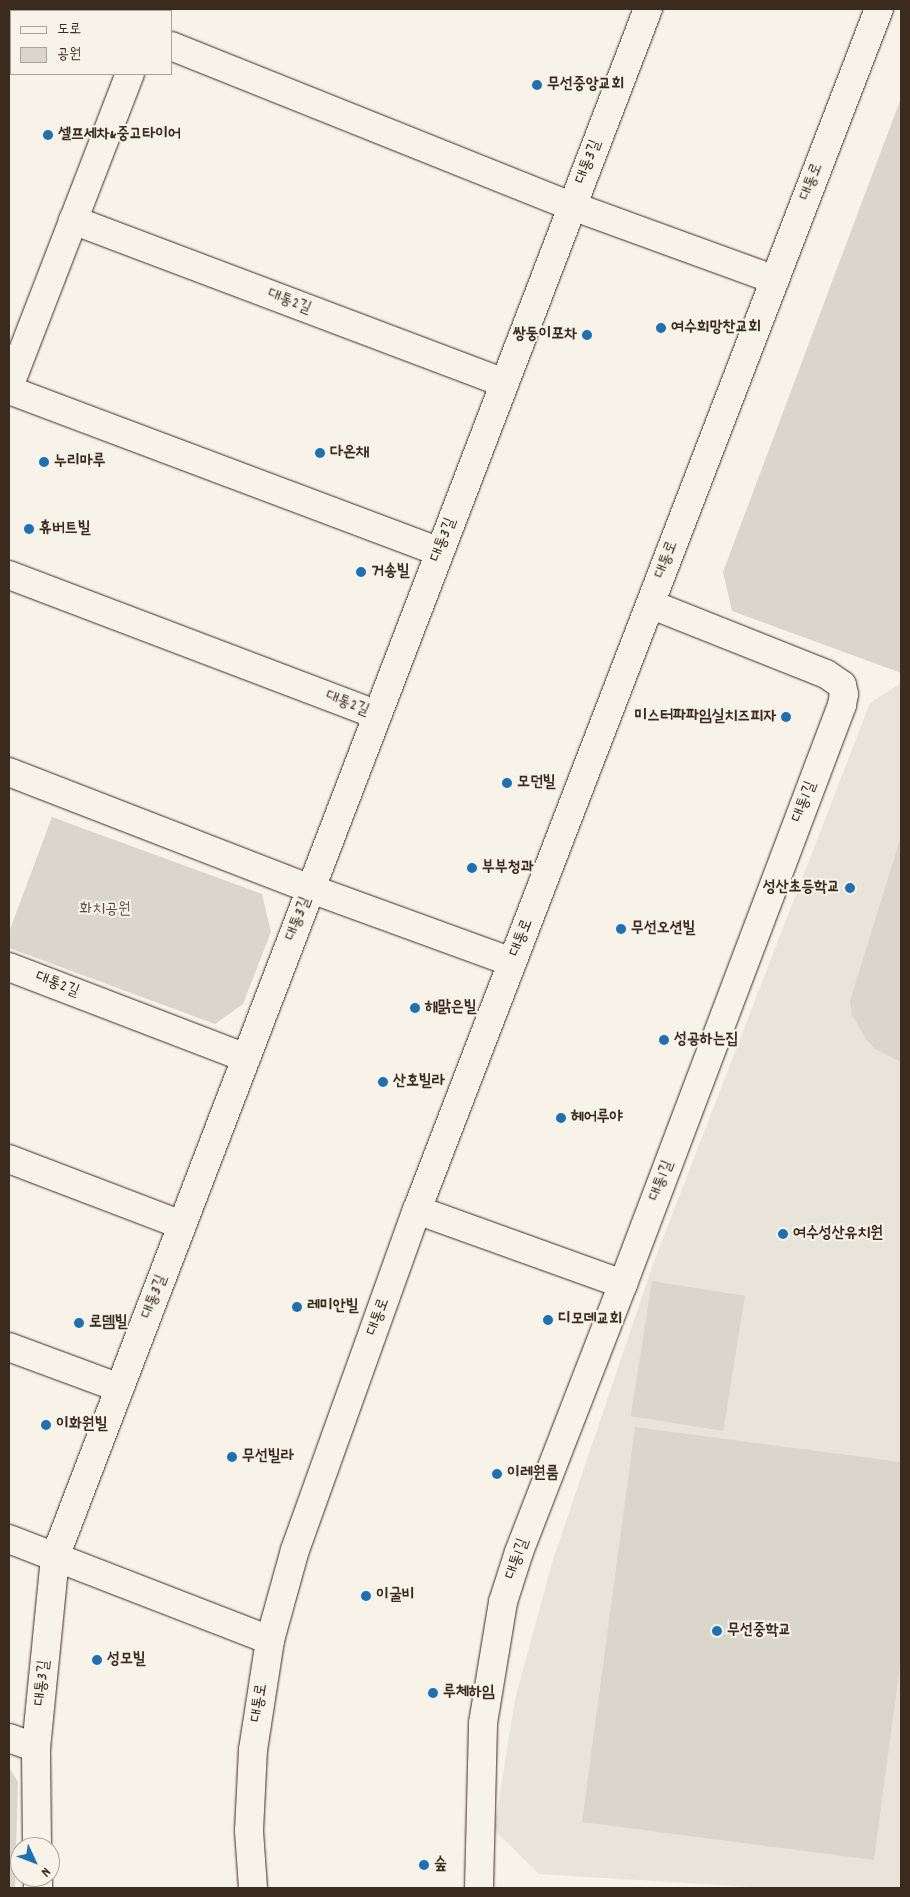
<!DOCTYPE html>
<html>
<head>
<meta charset="utf-8">
<style>
	body { margin:0 }
	#map { position:relative; width:910px; height:1897px; overflow:hidden; background:#f7f3e8; font-family:Dekko,"Poor Story",sans-serif }
	div>[style] { position:absolute }
	.built>* { inset:0; background:#e9e4d9 }
	.green>* { inset:0; background:#dbd6cb; transform-origin:0 0 }
	.roads { filter:drop-shadow(0 0 1px #3b2a1e) drop-shadow(0 0 1px #3b2a1e) }
	.street>* { height:28px; margin:-14px; padding:0 14px; transform-origin:14px; border-radius:14px; background:#f7f3e8 }
	.dots>* { width:14px; height:14px; translate:-50% -50%; box-sizing:border-box; border:2px solid #f7f3e8; border-radius:50% }
	span { translate:-50% -50%; white-space:nowrap; text-align:center; line-height:1.15; -webkit-text-stroke:4px #f7f3e8; paint-order:stroke }
	.poi-label { font-size:16px; color:#3b2a1e; font-weight:700 }
	.left { translate:0 -50%; text-align:left }
	.right { translate:-100% -50%; text-align:right }
	.street-label { font-size:16px; color:#3b2a1e }
	.park-label { font-size:16px; color:#5b4c41 }
	.frame { position:absolute; inset:0; border:10px solid #3b2a1e; pointer-events:none }
	.legend { position:absolute; left:10px; top:10px; width:162px; height:65px; box-sizing:border-box; background:#f7f3e8; border:1px solid #aca397; margin:0; padding:6px 9px; list-style:none; font-size:15px; color:#3b2a1e }
	.legend li { display:flex; align-items:center; gap:10px; height:25px }
	.legend b { width:25px; border:1px solid #aca397 }
	.north { position:absolute; left:10px; top:1837px; width:50px; height:50px; box-sizing:border-box; background:#f7f3e8; border:1px solid #aca397; border-radius:50%; rotate:133deg; font-size:14px; font-weight:700; line-height:20px; text-align:center; color:#3b2a1e }
	.north::after { content:''; display:block; margin:auto; width:18px; height:22px; background:#1f6fb2; clip-path:polygon(50% 0,100% 100%,50% 72%,0 100%) }
</style>
</head>
<body>
<div id="map">
	<div class="built">
		<i style="clip-path:polygon(901px 683px,901px 1888px,767px 1888px,539px 1874px,494px 1830px,515px 1699px,552px 1563px,653px 1264px,870px 703px)"></i>
	</div>
	<div class="green">
		<i style="clip-path:polygon(901px 98px,901px 673px,732px 611px,723px 572px)"></i>
		<i style="clip-path:polygon(52px 817px,262px 894px,271px 932px,243px 1004px,215px 1024px,9px 948px,9px 932px)"></i>
		<i style="clip-path:polygon(901px 836px,901px 1062px,875px 1049px,866px 1039px,852px 1015px,850px 1001px)"></i>
		<i style="left:652px;top:1281px;width:94px;height:137px;rotate:9deg"></i>
		<i style="clip-path:polygon(635px 1427px,901px 1462px,901px 1658px,874px 1860px,582px 1822px)"></i>
		<i style="clip-path:polygon(9px 1767px,18px 1782px,15px 1888px,9px 1888px)"></i>
	</div>
	<div class="roads">
		<div class="street">
			<i style="left:72px;top:9px;width:7px;rotate:16deg"></i>
			<i style="left:154px;top:11px;width:2px;rotate:-63deg"></i>
			<i style="left:171px;top:46px;width:432px;rotate:21.8deg"></i>
			<i style="left:572px;top:206px;width:216px;rotate:20deg"></i>
			<i style="left:73px;top:220px;width:461px;rotate:20.7deg"></i>
			<i style="left:9px;top:387px;width:336px;rotate:-68.9deg"></i>
			<i style="left:9px;top:390px;width:460px;rotate:20.6deg"></i>
			<i style="left:9px;top:575px;width:394px;rotate:20.8deg"></i>
			<i style="left:9px;top:772px;width:324px;rotate:21.2deg"></i>
			<i style="left:311px;top:889px;width:214px;rotate:20deg"></i>
			<i style="left:9px;top:967px;width:254px;rotate:21deg"></i>
			<i style="left:9px;top:1159px;width:185px;rotate:20.9deg"></i>
			<i style="left:417px;top:1210px;width:219px;rotate:19.8deg"></i>
			<i style="left:9px;top:1347px;width:118px;rotate:20.3deg"></i>
			<i style="left:9px;top:1539px;width:280px;rotate:21.2deg"></i>
			<i style="left:9px;top:1738px;width:29px;rotate:20deg"></i>
			<i style="left:37px;top:1847px;width:99px;rotate:-90.6deg"></i>
			<i style="left:36px;top:1748px;width:192px;rotate:-84.3deg"></i>
			<i style="left:55px;top:1557px;width:1658px;rotate:-69.04deg"></i>
			<i style="left:38px;top:1877px;width:11px;rotate:90deg"></i>
			<i style="left:253px;top:1888px;width:57px;rotate:-94deg"></i>
			<i style="left:249px;top:1831px;width:81px;rotate:-87.2deg"></i>
			<i style="left:253px;top:1750px;width:111px;rotate:-81.2deg"></i>
			<i style="left:270px;top:1640px;width:93px;rotate:-74.5deg"></i>
			<i style="left:295px;top:1550px;width:361px;rotate:-70.3deg"></i>
			<i style="left:417px;top:1210px;width:1287px;rotate:-68.96deg"></i>
			<i style="left:479px;top:1888px;width:165px;rotate:-88.6deg"></i>
			<i style="left:483px;top:1723px;width:123px;rotate:-80.6deg"></i>
			<i style="left:503px;top:1602px;width:52px;rotate:-72.3deg"></i>
			<i style="left:519px;top:1552px;width:287px;rotate:-68.8deg"></i>
			<i style="left:623px;top:1284px;width:619px;rotate:-69.28deg"></i>
			<i style="left:842px;top:705px;width:11px;rotate:-80deg"></i>
			<i style="left:844px;top:694px;width:9px;rotate:-103deg"></i>
			<i style="left:842px;top:685px;width:19px;rotate:-145deg"></i>
			<i style="left:826px;top:674px;width:189px;rotate:-158.3deg"></i>
		</div>
	</div>
	<div class="dots">
		<i style="left:537px;top:85px;background:#1f6fb2"></i>
		<i style="left:48px;top:135px;background:#1f6fb2"></i>
		<i style="left:661px;top:328px;background:#1f6fb2"></i>
		<i style="left:587px;top:335px;background:#1f6fb2"></i>
		<i style="left:320px;top:453px;background:#1f6fb2"></i>
		<i style="left:44px;top:462px;background:#1f6fb2"></i>
		<i style="left:29px;top:529px;background:#1f6fb2"></i>
		<i style="left:361px;top:572px;background:#1f6fb2"></i>
		<i style="left:786px;top:717px;background:#1f6fb2"></i>
		<i style="left:507px;top:783px;background:#1f6fb2"></i>
		<i style="left:472px;top:868px;background:#1f6fb2"></i>
		<i style="left:850px;top:888px;background:#1f6fb2"></i>
		<i style="left:621px;top:929px;background:#1f6fb2"></i>
		<i style="left:415px;top:1008px;background:#1f6fb2"></i>
		<i style="left:664px;top:1040px;background:#1f6fb2"></i>
		<i style="left:383px;top:1082px;background:#1f6fb2"></i>
		<i style="left:561px;top:1118px;background:#1f6fb2"></i>
		<i style="left:783px;top:1234px;background:#1f6fb2"></i>
		<i style="left:297px;top:1307px;background:#1f6fb2"></i>
		<i style="left:548px;top:1320px;background:#1f6fb2"></i>
		<i style="left:79px;top:1323px;background:#1f6fb2"></i>
		<i style="left:46px;top:1425px;background:#1f6fb2"></i>
		<i style="left:232px;top:1457px;background:#1f6fb2"></i>
		<i style="left:497px;top:1474px;background:#1f6fb2"></i>
		<i style="left:366px;top:1596px;background:#1f6fb2"></i>
		<i style="left:717px;top:1631px;background:#1f6fb2"></i>
		<i style="left:97px;top:1660px;background:#1f6fb2"></i>
		<i style="left:433px;top:1693px;background:#1f6fb2"></i>
		<i style="left:424px;top:1865px;background:#1f6fb2"></i>
	</div>
	<div class="poi-label">
		<span class="left" style="left:547px;top:85px">무선중앙교회</span>
		<span class="left" style="left:58px;top:135px">셀프세차&amp;중고타이어</span>
		<span class="left" style="left:671px;top:328px">여수희망찬교회</span>
		<span class="right" style="left:577px;top:335px">쌍둥이포차</span>
		<span class="left" style="left:330px;top:453px">다온채</span>
		<span class="left" style="left:54px;top:462px">누리마루</span>
		<span class="left" style="left:39px;top:529px">휴버트빌</span>
		<span class="left" style="left:371px;top:572px">거송빌</span>
		<span class="right" style="left:776px;top:717px">미스터파파임실치즈피자</span>
		<span class="left" style="left:517px;top:783px">모던빌</span>
		<span class="left" style="left:482px;top:868px">부부청과</span>
		<span class="right" style="left:840px;top:888px">성산초등학교</span>
		<span class="left" style="left:631px;top:929px">무선오션빌</span>
		<span class="left" style="left:425px;top:1008px">해맑은빌</span>
		<span class="left" style="left:674px;top:1040px">성공하는집</span>
		<span class="left" style="left:393px;top:1082px">산호빌라</span>
		<span class="left" style="left:571px;top:1118px">헤어루야</span>
		<span class="left" style="left:793px;top:1234px">여수성산유치원</span>
		<span class="left" style="left:307px;top:1307px">레미안빌</span>
		<span class="left" style="left:558px;top:1320px">디모데교회</span>
		<span class="left" style="left:89px;top:1323px">로뎀빌</span>
		<span class="left" style="left:56px;top:1425px">이화원빌</span>
		<span class="left" style="left:242px;top:1457px">무선빌라</span>
		<span class="left" style="left:507px;top:1474px">이레원룸</span>
		<span class="left" style="left:376px;top:1596px">이굴비</span>
		<span class="left" style="left:727px;top:1631px">무선중학교</span>
		<span class="left" style="left:107px;top:1660px">성모빌</span>
		<span class="left" style="left:443px;top:1693px">루체하임</span>
		<span class="left" style="left:434px;top:1865px">숲</span>
	</div>
	<div class="street-label">
		<span style="left:589px;top:162px;rotate:-69deg">대통3길</span>
		<span style="left:812px;top:182px;rotate:-69deg">대통로</span>
		<span style="left:289px;top:302px;rotate:21deg">대통2길</span>
		<span style="left:444px;top:540px;rotate:-69deg">대통3길</span>
		<span style="left:667px;top:560px;rotate:-69deg">대통로</span>
		<span style="left:347px;top:704px;rotate:21deg">대통2길</span>
		<span style="left:805px;top:802px;rotate:-69deg">대통1길</span>
		<span style="left:299px;top:919px;rotate:-69deg">대통3길</span>
		<span style="left:522px;top:938px;rotate:-69deg">대통로</span>
		<span style="left:57px;top:985px;rotate:21deg">대통2길</span>
		<span style="left:662px;top:1181px;rotate:-69deg">대통1길</span>
		<span style="left:155px;top:1297px;rotate:-69deg">대통3길</span>
		<span style="left:379px;top:1317px;rotate:-70deg">대통로</span>
		<span style="left:518px;top:1559px;rotate:-71deg">대통1길</span>
		<span style="left:43px;top:1683px;rotate:-84deg">대통3길</span>
		<span style="left:260px;top:1703px;rotate:-81deg">대통로</span>
	</div>
	<div class="park-label">
		<span style="left:105px;top:910px">화치공원</span>
	</div>
	<div class="frame"></div>
	<ul class="legend">
	<li><b style="height:6px;background:#f7f3e8"></b>도로</li>
	<li><b style="height:14px;background:#dbd6cb"></b>공원</li>
	</ul>
	<div class="north">N</div>
</div>
</body>
</html>
